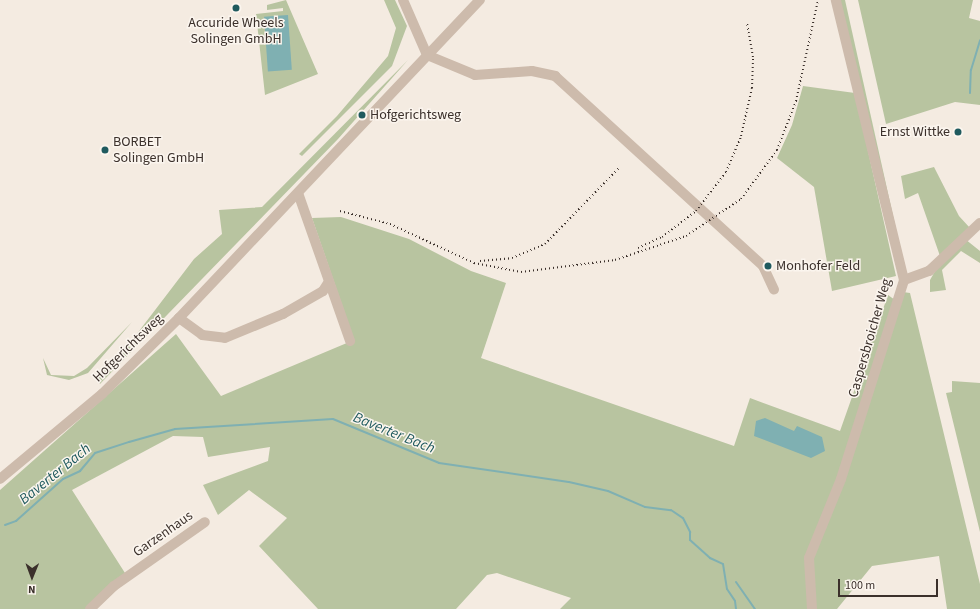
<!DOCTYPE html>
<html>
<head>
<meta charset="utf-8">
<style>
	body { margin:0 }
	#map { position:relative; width:980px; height:609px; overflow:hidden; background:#f4ebe1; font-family:"Source Sans 3",sans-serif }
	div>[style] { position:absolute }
	.green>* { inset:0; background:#b8c4a0 }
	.water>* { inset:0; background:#7fb0b2; transform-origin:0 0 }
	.stream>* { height:2px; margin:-1px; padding:0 1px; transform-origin:1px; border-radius:1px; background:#7fb0b2 }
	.minor>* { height:10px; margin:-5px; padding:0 5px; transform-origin:5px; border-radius:5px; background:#cdbbac }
	.rail>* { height:2px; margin-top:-1px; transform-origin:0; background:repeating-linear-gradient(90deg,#3b302b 0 1px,transparent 0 4px) }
	.dots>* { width:11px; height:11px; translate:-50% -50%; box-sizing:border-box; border:2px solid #fbf5ee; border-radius:50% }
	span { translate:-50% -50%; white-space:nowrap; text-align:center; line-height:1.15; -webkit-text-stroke:3px #fbf5ee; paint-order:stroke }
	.poi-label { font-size:14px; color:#3b302b }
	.left { translate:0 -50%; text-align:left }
	.right { translate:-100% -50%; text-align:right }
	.street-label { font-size:14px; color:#3b302b }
	.water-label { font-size:15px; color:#1f5a5e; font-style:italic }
	.north { position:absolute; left:12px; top:557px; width:40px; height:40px; -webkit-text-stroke:3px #fbf5ee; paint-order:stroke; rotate:181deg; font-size:11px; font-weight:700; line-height:16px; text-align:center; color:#3b302b }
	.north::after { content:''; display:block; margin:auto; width:14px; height:18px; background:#3b302b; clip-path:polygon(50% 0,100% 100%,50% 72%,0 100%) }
	.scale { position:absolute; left:838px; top:579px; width:100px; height:18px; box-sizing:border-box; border:2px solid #3b302b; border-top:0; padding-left:5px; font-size:12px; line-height:14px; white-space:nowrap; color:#3b302b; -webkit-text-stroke:3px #fbf5ee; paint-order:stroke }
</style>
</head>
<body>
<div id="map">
	<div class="green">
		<i style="clip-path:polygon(286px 0,318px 74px,265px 95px,256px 14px,283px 11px,283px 8px,267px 10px,267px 5px)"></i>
		<i style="clip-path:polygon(384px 0,395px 0,407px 26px,392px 66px,302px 156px,299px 154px,337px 116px,388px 56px,396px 28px)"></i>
		<i style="clip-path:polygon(839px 0,845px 0,906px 274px)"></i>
		<i style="clip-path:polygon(858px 0,973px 0,969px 18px,980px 21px,980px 105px,955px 102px,886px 124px)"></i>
		<i style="clip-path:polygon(408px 60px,338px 139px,100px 384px,97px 379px,136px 335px,194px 259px,222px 234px,219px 210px,262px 207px)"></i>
		<i style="clip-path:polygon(803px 86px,855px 93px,896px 276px,832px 291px,814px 187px,777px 158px,792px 125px)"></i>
		<i style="clip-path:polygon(934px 167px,959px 216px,970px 228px,940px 256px,918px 193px,905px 199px,901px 176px)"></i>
		<i style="clip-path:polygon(341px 217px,409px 239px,471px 271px,506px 283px,481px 358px,734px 446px,750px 398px,840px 431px,888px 295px,895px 300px,903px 292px,910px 293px,980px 584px,980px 609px,947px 609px,939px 556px,872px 566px,837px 609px,560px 609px,571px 598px,497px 573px,487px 575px,456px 609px,318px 609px,259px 546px,287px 518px,249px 490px,218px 515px,203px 485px,268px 461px,270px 447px,208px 457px,203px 437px,173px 436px,72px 490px,125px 573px,86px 609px,0 609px,0 490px,176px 334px,221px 396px,354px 340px,312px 218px)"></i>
		<i style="clip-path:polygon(965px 239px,980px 251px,980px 263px,961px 251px,942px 270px,946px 290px,930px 292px,930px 280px,938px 266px)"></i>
		<i style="clip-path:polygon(132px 322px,88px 373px,69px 380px,47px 375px,43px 358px,51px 375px,74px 376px,87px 368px)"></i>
		<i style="clip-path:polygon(952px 381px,980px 383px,980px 532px,946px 393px,952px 392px)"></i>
	</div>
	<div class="water">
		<i style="left:288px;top:15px;width:55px;height:24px;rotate:86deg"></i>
		<i style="clip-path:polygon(765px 418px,794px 431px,797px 426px,822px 437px,825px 451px,811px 458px,754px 436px,756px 421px)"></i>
	</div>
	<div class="stream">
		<i style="left:970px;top:93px;width:23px;rotate:-88deg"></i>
		<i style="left:971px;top:70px;width:31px;rotate:-73deg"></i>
		<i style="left:5px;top:525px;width:12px;rotate:-20deg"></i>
		<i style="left:16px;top:521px;width:63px;rotate:-41.8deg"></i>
		<i style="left:63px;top:479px;width:19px;rotate:-25deg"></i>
		<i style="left:80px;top:471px;width:23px;rotate:-50deg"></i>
		<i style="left:95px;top:453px;width:36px;rotate:-18deg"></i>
		<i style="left:129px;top:442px;width:48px;rotate:-15.8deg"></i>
		<i style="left:175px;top:429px;width:158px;rotate:-3.6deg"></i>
		<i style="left:333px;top:419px;width:115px;rotate:22.5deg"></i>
		<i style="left:439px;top:463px;width:131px;rotate:8.3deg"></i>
		<i style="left:569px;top:482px;width:40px;rotate:13deg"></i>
		<i style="left:608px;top:491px;width:40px;rotate:23.4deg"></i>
		<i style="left:645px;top:507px;width:26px;rotate:7deg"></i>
		<i style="left:671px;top:510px;width:14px;rotate:34deg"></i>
		<i style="left:683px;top:518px;width:16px;rotate:63deg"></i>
		<i style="left:690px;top:532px;width:8px;rotate:90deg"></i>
		<i style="left:690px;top:540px;width:27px;rotate:42deg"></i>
		<i style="left:710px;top:558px;width:14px;rotate:25deg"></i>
		<i style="left:723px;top:564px;width:25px;rotate:81deg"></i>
		<i style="left:727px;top:589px;width:14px;rotate:56deg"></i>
		<i style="left:735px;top:601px;width:8px;rotate:83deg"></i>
		<i style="left:736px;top:582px;width:33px;rotate:55deg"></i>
	</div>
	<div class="minor">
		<i style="left:403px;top:0;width:60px;rotate:66.4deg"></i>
		<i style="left:427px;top:55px;width:52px;rotate:22.6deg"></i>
		<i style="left:475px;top:75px;width:57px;rotate:-4deg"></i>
		<i style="left:532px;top:71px;width:24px;rotate:12deg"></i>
		<i style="left:555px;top:76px;width:282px;rotate:42.4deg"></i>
		<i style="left:763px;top:266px;width:26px;rotate:65deg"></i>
		<i style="left:298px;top:193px;width:157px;rotate:70.6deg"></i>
		<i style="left:904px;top:280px;width:27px;rotate:-20deg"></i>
		<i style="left:929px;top:271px;width:70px;rotate:-43.3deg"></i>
		<i style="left:179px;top:318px;width:29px;rotate:36deg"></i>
		<i style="left:202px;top:335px;width:23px;rotate:7deg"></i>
		<i style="left:225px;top:338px;width:63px;rotate:-22.5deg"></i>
		<i style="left:283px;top:314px;width:46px;rotate:-29.9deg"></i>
		<i style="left:323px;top:291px;width:9px;rotate:-58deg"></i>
		<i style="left:0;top:479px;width:133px;rotate:-39.8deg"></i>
		<i style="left:102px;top:394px;width:108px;rotate:-44.6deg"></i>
		<i style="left:179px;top:318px;width:438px;rotate:-46.6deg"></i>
		<i style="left:90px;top:609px;width:33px;rotate:-44deg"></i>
		<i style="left:114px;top:586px;width:111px;rotate:-35.1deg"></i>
		<i style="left:812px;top:609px;width:51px;rotate:-93.4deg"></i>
		<i style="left:809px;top:558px;width:85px;rotate:-67.9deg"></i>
		<i style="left:841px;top:479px;width:209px;rotate:-72.4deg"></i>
		<i style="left:904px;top:280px;width:288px;rotate:-103.7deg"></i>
	</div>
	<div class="rail">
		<i style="left:340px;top:211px;width:52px;rotate:14.6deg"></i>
		<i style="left:390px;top:224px;width:93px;rotate:24.9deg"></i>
		<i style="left:474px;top:263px;width:48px;rotate:10.8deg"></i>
		<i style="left:521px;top:272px;width:95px;rotate:-7.3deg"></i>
		<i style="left:615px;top:260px;width:75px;rotate:-18.7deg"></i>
		<i style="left:686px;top:236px;width:66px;rotate:-33.9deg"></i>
		<i style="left:741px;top:199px;width:61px;rotate:-53.7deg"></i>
		<i style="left:777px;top:150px;width:53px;rotate:-68.8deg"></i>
		<i style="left:796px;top:101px;width:103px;rotate:-77.7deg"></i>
		<i style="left:638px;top:248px;width:26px;rotate:-25deg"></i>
		<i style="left:662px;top:237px;width:43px;rotate:-37.4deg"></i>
		<i style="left:696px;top:211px;width:49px;rotate:-52.4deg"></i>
		<i style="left:726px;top:172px;width:39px;rotate:-67deg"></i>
		<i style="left:741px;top:136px;width:49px;rotate:-77.1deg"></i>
		<i style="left:752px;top:88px;width:31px;rotate:-88deg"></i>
		<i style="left:753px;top:57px;width:34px;rotate:-100deg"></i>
		<i style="left:480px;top:261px;width:32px;rotate:-5deg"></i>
		<i style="left:512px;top:258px;width:36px;rotate:-23deg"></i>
		<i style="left:545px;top:244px;width:107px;rotate:-45.8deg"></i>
	</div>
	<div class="dots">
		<i style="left:236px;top:8px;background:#1f5a5e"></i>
		<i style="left:362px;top:115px;background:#1f5a5e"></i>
		<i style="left:958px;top:132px;background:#1f5a5e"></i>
		<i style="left:105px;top:150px;background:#1f5a5e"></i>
		<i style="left:768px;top:266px;background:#1f5a5e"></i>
	</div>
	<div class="poi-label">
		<span style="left:236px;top:31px">Accuride Wheels<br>Solingen GmbH</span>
		<span class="left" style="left:370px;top:115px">Hofgerichtsweg</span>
		<span class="right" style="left:950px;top:132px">Ernst Wittke</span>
		<span class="left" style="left:113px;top:150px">BORBET<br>Solingen GmbH</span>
		<span class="left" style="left:776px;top:266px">Monhofer Feld</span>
	</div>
	<div class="street-label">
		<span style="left:870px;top:338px;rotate:-74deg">Caspersbroicher Weg</span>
		<span style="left:128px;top:348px;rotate:-44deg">Hofgerichtsweg</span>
		<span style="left:163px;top:534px;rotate:-35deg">Garzenhaus</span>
	</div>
	<div class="water-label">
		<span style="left:394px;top:433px;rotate:22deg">Baverter Bach</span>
		<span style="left:55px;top:474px;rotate:-39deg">Baverter Bach</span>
	</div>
	<div class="north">N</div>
	<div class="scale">100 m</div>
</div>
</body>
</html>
